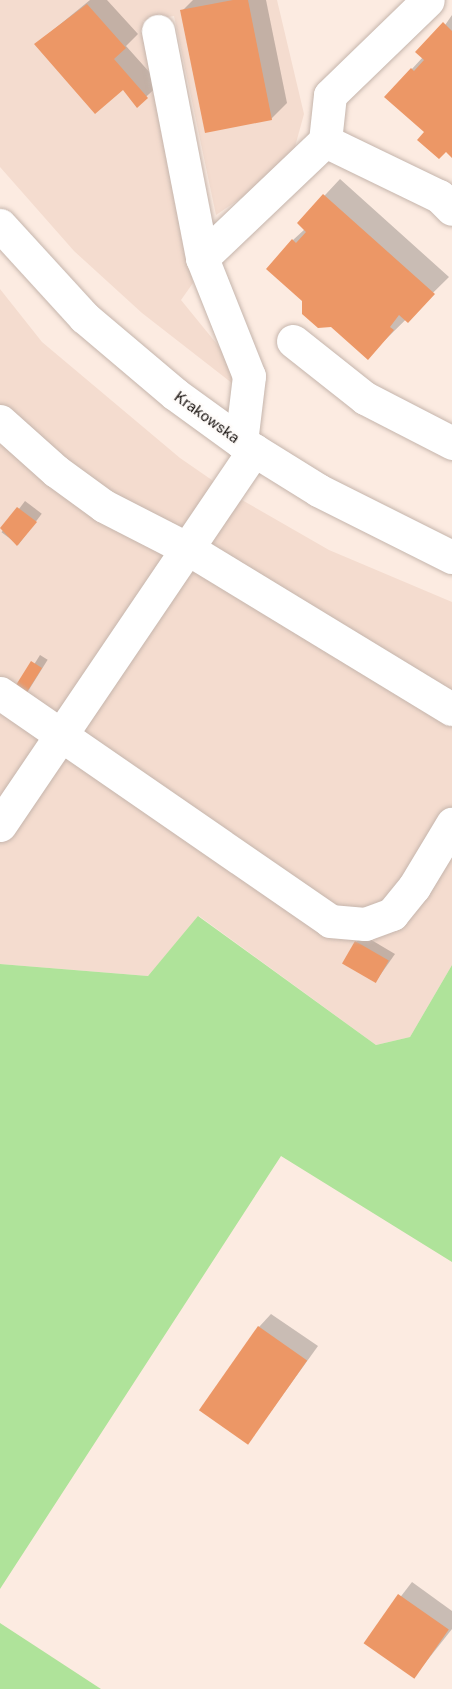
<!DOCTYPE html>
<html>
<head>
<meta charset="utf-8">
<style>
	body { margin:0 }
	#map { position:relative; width:452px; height:1689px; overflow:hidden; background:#fcebe1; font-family:"Public Sans",sans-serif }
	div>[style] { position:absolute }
	.built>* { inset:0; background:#f4dccf }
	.green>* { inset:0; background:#afe39a }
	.shadow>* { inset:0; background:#0003; transform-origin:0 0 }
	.building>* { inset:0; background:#ec9766; transform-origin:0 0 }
	.roads { filter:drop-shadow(0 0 2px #c5b5ac) drop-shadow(0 0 2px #c5b5ac) }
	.minor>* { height:33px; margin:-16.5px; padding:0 16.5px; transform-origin:16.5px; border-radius:16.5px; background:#fff }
	.major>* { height:33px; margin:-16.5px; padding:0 16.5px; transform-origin:16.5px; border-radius:16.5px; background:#fff }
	span { translate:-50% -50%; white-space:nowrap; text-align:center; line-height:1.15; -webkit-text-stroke:4.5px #fefbf9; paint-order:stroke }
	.street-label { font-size:15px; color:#18120f }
</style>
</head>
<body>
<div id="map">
	<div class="built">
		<i style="clip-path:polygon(0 0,277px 0,304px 114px,293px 154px,265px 182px,216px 215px,174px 16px,143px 21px,193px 283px,181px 300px,225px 354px,237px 387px,142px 313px,74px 251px,0 167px)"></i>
		<i style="clip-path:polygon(0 289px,42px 342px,180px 458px,235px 496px,329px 550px,452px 602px,452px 965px,410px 1037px,376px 1045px,199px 916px,148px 976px,0 964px)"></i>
	</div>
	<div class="green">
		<i style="clip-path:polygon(198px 916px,376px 1045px,410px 1037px,452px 965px,452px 1262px,281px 1156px,0 1589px,0 964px,148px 976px)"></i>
		<i style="clip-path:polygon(0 1623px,101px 1689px,0 1689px)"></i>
	</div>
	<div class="shadow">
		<i style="clip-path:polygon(90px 0,107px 0,138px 34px,126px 46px,160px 84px,137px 105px,123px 88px,36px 44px)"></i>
		<i style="clip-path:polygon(193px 0,266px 0,287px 103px,271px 119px,182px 11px)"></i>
		<i style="clip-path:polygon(452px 15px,452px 156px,386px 97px,423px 57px)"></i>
		<i style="clip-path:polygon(340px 179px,449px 277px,383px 342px,304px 300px,293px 240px,305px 229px,299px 223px)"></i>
		<i style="left:25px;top:501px;width:21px;height:39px;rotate:37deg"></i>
		<i style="left:40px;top:655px;width:9px;height:43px;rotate:32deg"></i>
		<i style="clip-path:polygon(363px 935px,395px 954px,376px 981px,356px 942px)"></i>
		<i style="clip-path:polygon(271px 1314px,318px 1346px,248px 1443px,259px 1327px)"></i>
		<i style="clip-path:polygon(412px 1582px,452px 1611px,452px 1629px,414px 1677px,365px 1643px)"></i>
	</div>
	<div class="building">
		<i style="clip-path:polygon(233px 0,248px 0,272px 120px,205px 133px,180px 10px)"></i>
		<i style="clip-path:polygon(87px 4px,126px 48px,114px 59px,148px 98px,137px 108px,123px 90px,95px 114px,34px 44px)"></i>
		<i style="clip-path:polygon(443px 22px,452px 31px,452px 158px,446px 152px,439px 159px,417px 140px,424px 132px,384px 97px,411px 68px,414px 71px,424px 60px,415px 52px)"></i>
		<i style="clip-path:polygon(323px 194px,435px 294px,408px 323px,399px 315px,390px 327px,394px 330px,368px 360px,331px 327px,318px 328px,302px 314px,302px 301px,266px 269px,292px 239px,296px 243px,306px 232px,297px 223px)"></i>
		<i style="clip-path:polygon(17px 507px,37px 522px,17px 546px,0 528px)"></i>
		<i style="left:31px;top:661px;width:13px;height:35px;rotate:32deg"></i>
		<i style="left:355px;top:941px;width:39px;height:26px;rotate:30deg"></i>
		<i style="left:258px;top:1326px;width:60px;height:103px;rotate:35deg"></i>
		<i style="left:398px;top:1594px;width:62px;height:60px;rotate:35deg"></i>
	</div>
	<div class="roads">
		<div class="minor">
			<i style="left:158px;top:31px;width:231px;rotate:79deg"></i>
			<i style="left:202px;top:258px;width:127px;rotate:68.3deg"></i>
			<i style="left:249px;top:376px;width:66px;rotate:96.9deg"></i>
			<i style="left:325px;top:141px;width:127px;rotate:25.8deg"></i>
			<i style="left:439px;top:196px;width:18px;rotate:45deg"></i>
			<i style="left:202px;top:258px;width:170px;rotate:-43.6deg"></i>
			<i style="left:325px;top:141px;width:46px;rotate:-83.8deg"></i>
			<i style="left:330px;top:95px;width:136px;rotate:-44.1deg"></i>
			<i style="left:293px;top:341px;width:92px;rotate:38.4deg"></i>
			<i style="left:365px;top:398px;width:98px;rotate:27.3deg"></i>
			<i style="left:0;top:421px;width:75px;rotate:41.8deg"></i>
			<i style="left:56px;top:471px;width:59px;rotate:36.1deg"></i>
			<i style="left:104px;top:506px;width:97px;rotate:27.1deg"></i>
			<i style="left:190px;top:550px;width:306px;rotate:31.3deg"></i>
			<i style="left:0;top:693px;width:401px;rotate:34.6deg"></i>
			<i style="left:330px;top:921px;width:35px;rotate:5deg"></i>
			<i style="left:365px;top:924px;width:29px;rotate:-20deg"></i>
			<i style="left:392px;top:914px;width:35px;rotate:-51deg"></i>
			<i style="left:414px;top:887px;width:74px;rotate:-58.9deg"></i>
			<i style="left:0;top:825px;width:453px;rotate:-55.9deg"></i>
		</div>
		<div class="major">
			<i style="left:0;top:225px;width:125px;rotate:47.6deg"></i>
			<i style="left:84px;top:317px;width:119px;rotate:40.2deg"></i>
			<i style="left:175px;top:394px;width:82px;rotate:36deg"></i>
			<i style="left:241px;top:442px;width:91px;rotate:31.9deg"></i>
			<i style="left:318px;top:490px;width:150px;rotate:26.6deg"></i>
		</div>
	</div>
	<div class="street-label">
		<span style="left:207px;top:417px;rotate:36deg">Krakowska</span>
	</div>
</div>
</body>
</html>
